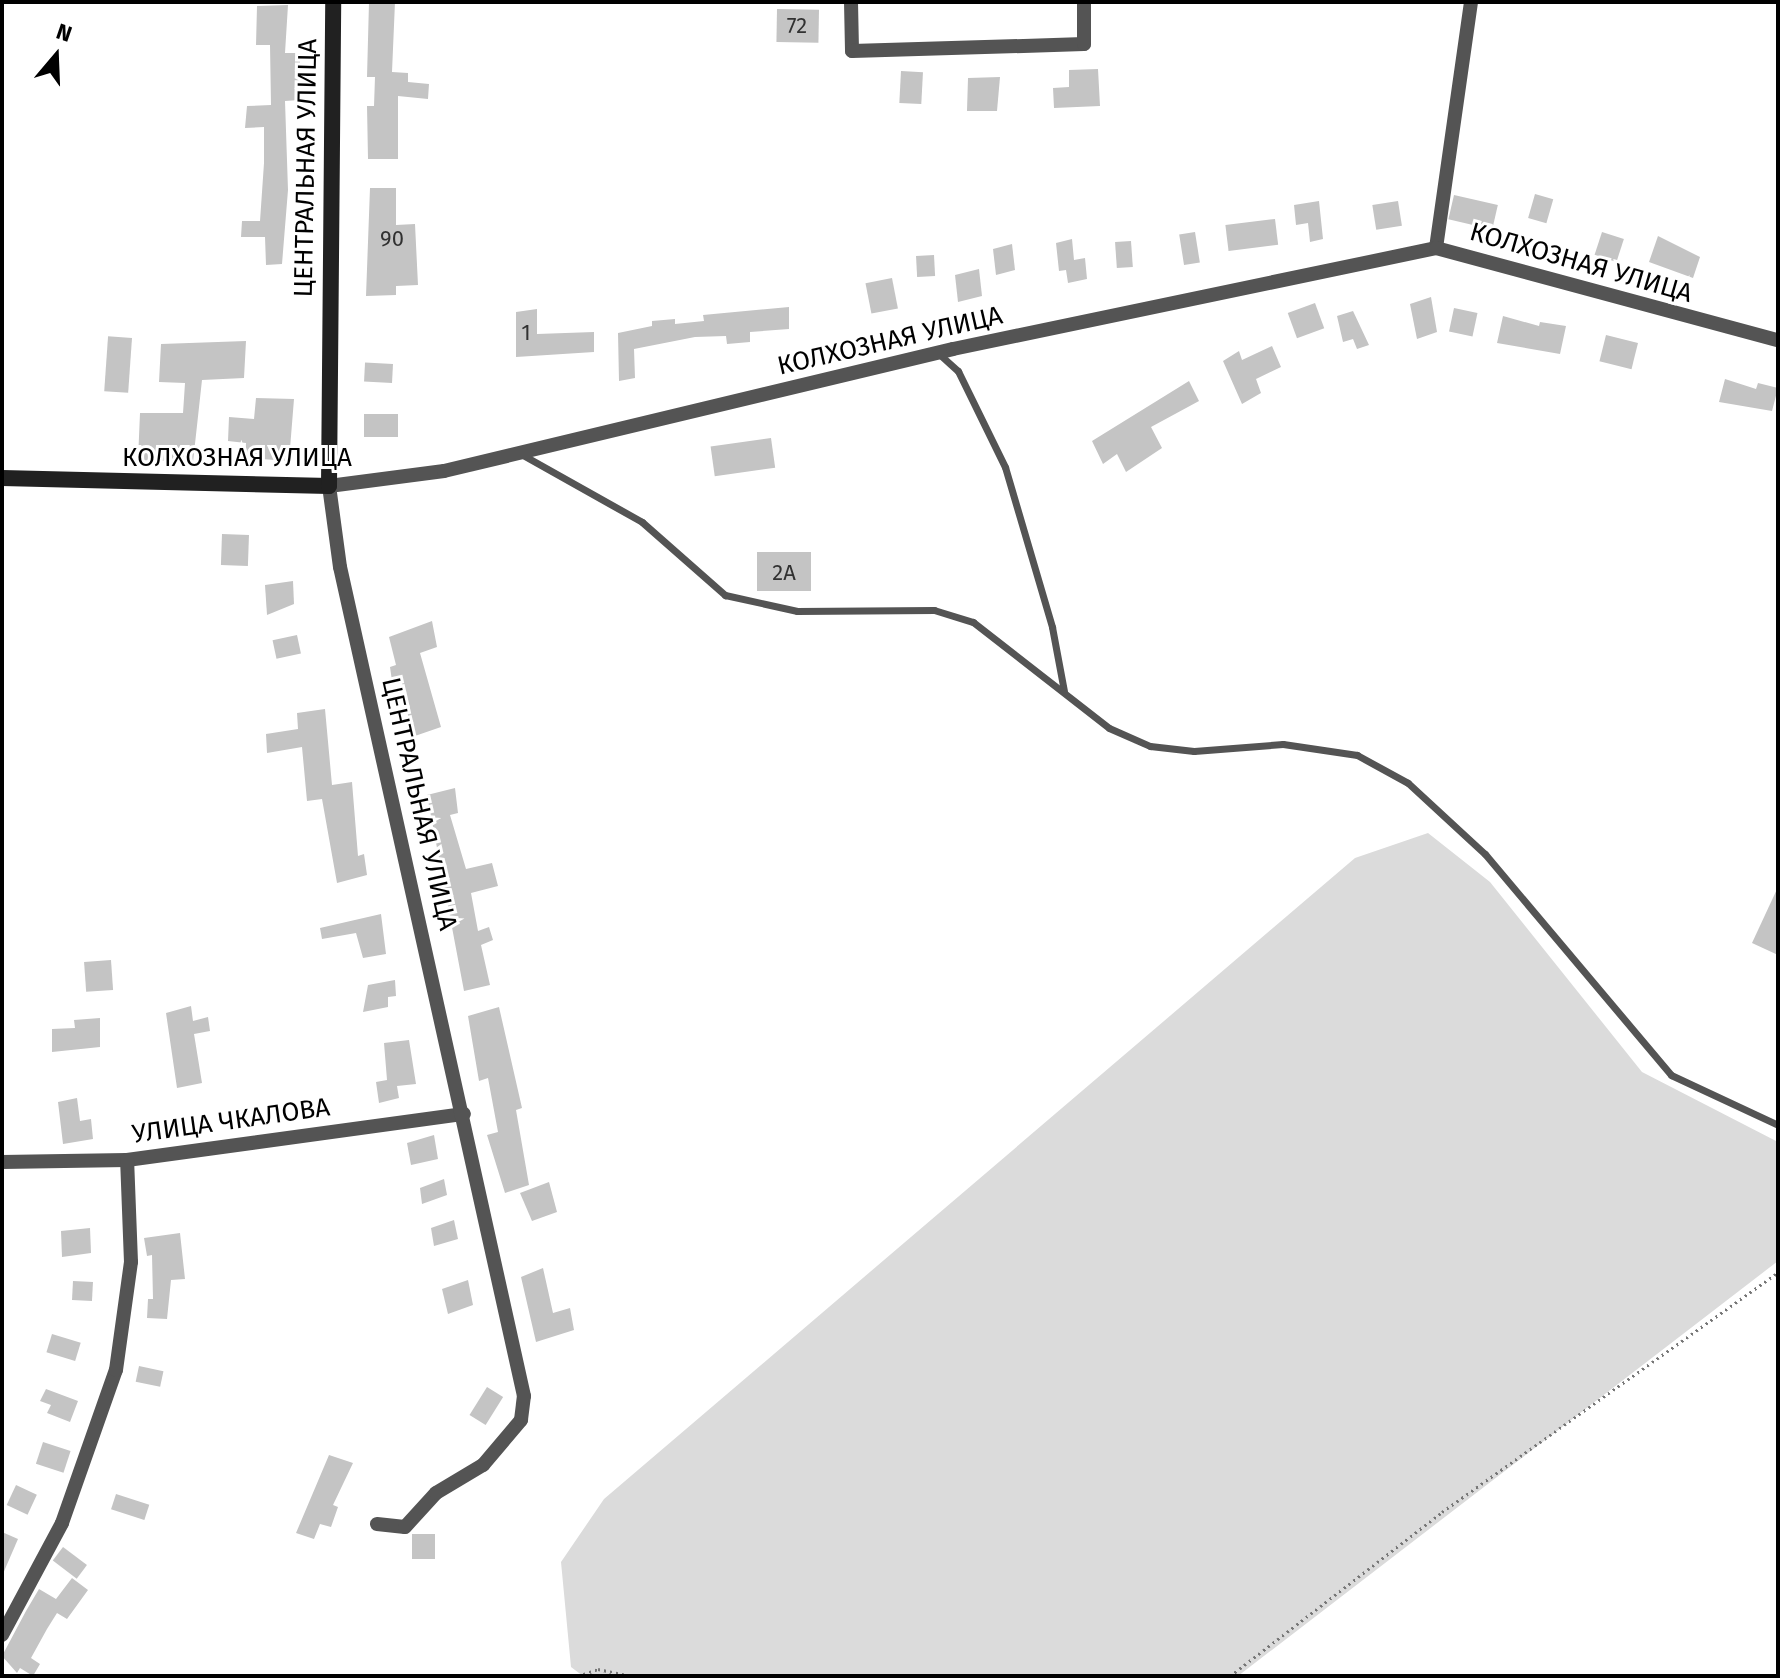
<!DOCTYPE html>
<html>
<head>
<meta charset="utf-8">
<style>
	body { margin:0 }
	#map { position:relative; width:1780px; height:1678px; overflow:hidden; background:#fff; font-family:"Fira Sans",sans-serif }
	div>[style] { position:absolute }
	.green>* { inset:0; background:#dbdbdb }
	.building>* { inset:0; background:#c4c4c4; transform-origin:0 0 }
	.path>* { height:3px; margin-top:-1.5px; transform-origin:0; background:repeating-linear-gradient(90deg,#767676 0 2px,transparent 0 6px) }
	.lane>* { height:7px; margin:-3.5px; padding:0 3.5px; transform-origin:3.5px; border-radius:3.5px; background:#545454 }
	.street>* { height:14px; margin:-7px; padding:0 7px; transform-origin:7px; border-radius:7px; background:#545454 }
	.secondary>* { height:16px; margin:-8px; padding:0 8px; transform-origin:8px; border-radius:8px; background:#212121 }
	span { translate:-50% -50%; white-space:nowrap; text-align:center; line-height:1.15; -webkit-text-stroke:6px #fff; paint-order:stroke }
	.number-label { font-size:22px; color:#313131 }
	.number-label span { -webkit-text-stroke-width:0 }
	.street-label { font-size:26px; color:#000 }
	.frame { position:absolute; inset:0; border:4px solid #000; pointer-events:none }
	.north { position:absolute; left:16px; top:16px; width:80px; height:80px; -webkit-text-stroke:6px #fff; paint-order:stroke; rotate:19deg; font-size:22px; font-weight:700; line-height:32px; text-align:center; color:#000 }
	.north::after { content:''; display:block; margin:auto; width:28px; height:36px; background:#000; clip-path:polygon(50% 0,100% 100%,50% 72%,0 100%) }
</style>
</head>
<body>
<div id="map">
	<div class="green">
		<i style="clip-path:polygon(1428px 833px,1490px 882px,1642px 1072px,1778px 1142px,1778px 1261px,1238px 1676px,583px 1676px,571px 1667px,561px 1562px,604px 1499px,1355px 858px)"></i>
	</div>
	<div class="building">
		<i style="clip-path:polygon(369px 2px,395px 2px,392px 72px,408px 73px,408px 82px,429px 84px,428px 99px,398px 96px,398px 159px,368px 159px,367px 106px,374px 106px,375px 77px,367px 77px)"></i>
		<i style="clip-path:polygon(288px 5px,285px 53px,300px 53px,300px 100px,285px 101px,288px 190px,282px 264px,266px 265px,265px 237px,241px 237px,242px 221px,260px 221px,264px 163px,264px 127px,245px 128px,247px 106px,271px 105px,270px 45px,256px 45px,257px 6px)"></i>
		<i style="left:777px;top:9px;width:42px;height:33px;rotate:1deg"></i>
		<i style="clip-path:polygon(1098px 69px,1100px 106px,1054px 108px,1053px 88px,1069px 87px,1069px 70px)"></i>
		<i style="left:901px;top:71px;width:22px;height:32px;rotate:3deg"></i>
		<i style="clip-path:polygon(1000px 77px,997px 111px,967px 111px,968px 78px)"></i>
		<i style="clip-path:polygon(370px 188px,396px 188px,396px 225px,415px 224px,418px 285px,396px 286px,396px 295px,366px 296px)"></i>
		<i style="left:1535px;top:194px;width:19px;height:25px;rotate:16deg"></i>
		<i style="left:1454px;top:195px;width:45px;height:25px;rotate:13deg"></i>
		<i style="clip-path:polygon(1319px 201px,1323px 239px,1310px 242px,1308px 223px,1296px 225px,1294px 205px)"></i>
		<i style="left:1398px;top:201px;width:25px;height:26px;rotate:81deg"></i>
		<i style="left:1275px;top:219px;width:26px;height:50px;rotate:83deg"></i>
		<i style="left:1195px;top:232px;width:31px;height:16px;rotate:81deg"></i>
		<i style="left:1602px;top:232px;width:23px;height:24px;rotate:18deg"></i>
		<i style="clip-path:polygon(1658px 236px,1700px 257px,1693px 278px,1649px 262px)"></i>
		<i style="clip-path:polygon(1072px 239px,1074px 260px,1085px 258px,1087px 279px,1068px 283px,1066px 270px,1059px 271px,1056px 243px)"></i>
		<i style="left:1131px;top:241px;width:26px;height:16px;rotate:86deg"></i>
		<i style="clip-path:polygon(1012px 244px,1015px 270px,996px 275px,993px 249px)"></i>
		<i style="left:934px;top:255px;width:21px;height:18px;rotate:87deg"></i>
		<i style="clip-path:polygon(979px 269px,982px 296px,958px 302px,955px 275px)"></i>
		<i style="left:892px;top:278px;width:31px;height:27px;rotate:79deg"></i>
		<i style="clip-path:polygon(1431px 297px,1437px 332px,1417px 339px,1410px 304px)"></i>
		<i style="left:1315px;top:303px;width:27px;height:29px;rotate:70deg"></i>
		<i style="clip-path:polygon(789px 307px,789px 329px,750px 332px,750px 342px,727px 344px,726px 336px,695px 337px,634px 349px,635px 378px,619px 381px,618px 333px,652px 326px,652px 321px,675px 319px,675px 324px,704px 321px,703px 315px)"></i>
		<i style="left:1454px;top:308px;width:24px;height:24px;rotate:12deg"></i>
		<i style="clip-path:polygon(537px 309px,537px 334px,594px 332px,594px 352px,516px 357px,516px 312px)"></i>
		<i style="clip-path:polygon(1353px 311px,1369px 345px,1357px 349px,1353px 339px,1343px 342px,1337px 316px)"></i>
		<i style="clip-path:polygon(1503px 316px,1539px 326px,1540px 322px,1566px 326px,1560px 354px,1497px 343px)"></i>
		<i style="left:1606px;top:335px;width:33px;height:27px;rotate:14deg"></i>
		<i style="left:132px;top:338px;width:55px;height:24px;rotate:94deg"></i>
		<i style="clip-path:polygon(246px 341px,244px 378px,202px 380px,193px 462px,138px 460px,140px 413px,183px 413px,185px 383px,159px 382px,161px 344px)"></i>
		<i style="clip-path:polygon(1272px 346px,1281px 367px,1256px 379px,1261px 393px,1242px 404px,1223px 361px,1239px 351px,1242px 360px)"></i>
		<i style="left:393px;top:364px;width:19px;height:28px;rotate:93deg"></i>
		<i style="clip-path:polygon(1725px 379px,1756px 389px,1758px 383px,1778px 388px,1772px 411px,1719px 402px)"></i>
		<i style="clip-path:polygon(1189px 381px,1199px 401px,1151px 427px,1162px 448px,1126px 472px,1117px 454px,1103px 464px,1092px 441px)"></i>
		<i style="clip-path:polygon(256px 398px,294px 399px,289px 461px,245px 458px,246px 443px,228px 441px,229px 417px,254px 419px)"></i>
		<i style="left:398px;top:414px;width:23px;height:34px;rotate:90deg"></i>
		<i style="left:771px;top:438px;width:30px;height:61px;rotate:82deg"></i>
		<i style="left:222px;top:534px;width:27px;height:31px;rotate:2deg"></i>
		<i style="left:811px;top:552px;width:39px;height:54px;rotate:90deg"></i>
		<i style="clip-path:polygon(293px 581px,294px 604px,267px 615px,265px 585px)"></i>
		<i style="clip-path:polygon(432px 621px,437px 647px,420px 653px,441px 727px,412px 737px,401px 677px,392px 681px,390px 667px,396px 665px,389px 637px)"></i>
		<i style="left:297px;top:635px;width:19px;height:25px;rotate:78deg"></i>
		<i style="clip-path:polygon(325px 709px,332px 785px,352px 782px,358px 856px,364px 854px,367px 875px,337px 883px,322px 799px,307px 801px,302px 747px,267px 753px,266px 734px,298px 729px,297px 713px)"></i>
		<i style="clip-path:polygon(455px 788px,458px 813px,450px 815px,466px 869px,492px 863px,498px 886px,471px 893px,478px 931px,489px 927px,493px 940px,481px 945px,490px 985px,464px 991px,427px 795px)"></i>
		<i style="clip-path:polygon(1778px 887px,1778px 955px,1752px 943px)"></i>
		<i style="clip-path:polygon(381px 914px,386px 954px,363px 958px,356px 933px,322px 939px,320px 928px)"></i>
		<i style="left:111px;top:960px;width:30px;height:27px;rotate:86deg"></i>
		<i style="clip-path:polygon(395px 980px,396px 996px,388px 997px,388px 1007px,363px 1012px,368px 985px)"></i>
		<i style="clip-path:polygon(191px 1006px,193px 1021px,208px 1017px,210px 1031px,194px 1034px,202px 1083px,177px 1088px,166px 1013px)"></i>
		<i style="clip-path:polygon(499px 1007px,522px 1108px,516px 1110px,529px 1185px,505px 1193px,487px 1135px,498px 1132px,488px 1078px,479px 1081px,468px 1016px)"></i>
		<i style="clip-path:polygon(100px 1018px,100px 1047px,52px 1052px,52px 1029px,75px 1028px,74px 1020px)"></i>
		<i style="clip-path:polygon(409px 1040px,416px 1084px,397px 1086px,399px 1098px,379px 1103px,376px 1082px,387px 1080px,384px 1043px)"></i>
		<i style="clip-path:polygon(77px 1098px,80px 1121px,91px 1119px,93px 1139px,63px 1144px,58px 1102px)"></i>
		<i style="clip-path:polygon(434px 1135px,438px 1159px,411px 1165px,407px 1143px)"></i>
		<i style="clip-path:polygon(444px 1179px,447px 1195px,422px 1204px,420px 1188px)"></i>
		<i style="clip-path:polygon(549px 1182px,557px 1212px,532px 1221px,520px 1193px)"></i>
		<i style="clip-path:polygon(454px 1220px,458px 1239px,434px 1246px,431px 1228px)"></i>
		<i style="clip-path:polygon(90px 1228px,91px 1253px,62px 1257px,61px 1231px)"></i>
		<i style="clip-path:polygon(180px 1233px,185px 1279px,171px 1280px,167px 1319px,147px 1318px,148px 1299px,153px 1299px,152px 1255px,147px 1256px,144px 1238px)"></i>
		<i style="clip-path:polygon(543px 1268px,553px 1313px,570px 1308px,574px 1330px,536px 1342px,521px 1277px)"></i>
		<i style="clip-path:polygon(468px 1280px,473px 1305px,448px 1314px,442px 1289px)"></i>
		<i style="left:73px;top:1281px;width:20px;height:19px;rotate:3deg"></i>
		<i style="left:52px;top:1334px;width:30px;height:19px;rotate:17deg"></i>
		<i style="left:139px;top:1366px;width:25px;height:16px;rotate:12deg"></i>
		<i style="left:487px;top:1387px;width:19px;height:33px;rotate:32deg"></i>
		<i style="clip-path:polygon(46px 1389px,78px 1401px,70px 1422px,47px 1413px,51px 1405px,40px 1401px)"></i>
		<i style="left:43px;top:1442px;width:29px;height:23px;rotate:18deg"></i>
		<i style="clip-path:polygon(329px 1455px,353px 1463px,333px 1505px,338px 1507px,331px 1527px,320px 1524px,314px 1539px,296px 1533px)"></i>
		<i style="left:16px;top:1485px;width:23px;height:22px;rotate:25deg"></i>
		<i style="left:116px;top:1494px;width:35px;height:16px;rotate:18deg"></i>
		<i style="clip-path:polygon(2px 1532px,18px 1539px,2px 1576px)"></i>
		<i style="left:412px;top:1534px;width:23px;height:25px"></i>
		<i style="left:63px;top:1547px;width:30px;height:17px;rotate:37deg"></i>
		<i style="clip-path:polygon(72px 1578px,88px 1590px,67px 1619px,57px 1613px,47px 1629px,31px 1658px,40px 1664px,33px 1676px,20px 1668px,17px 1673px,2px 1656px,26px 1611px,39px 1589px,56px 1599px)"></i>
	</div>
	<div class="path">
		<i style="left:578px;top:1676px;width:21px;rotate:-19deg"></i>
		<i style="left:598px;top:1669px;width:34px;rotate:12deg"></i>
		<i style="left:1230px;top:1676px;width:268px;rotate:-37.7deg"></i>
		<i style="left:1442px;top:1512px;width:413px;rotate:-35.5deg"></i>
	</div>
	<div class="lane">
		<i style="left:938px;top:353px;width:27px;rotate:42deg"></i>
		<i style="left:958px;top:371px;width:107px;rotate:63.9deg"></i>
		<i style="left:1005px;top:467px;width:167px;rotate:73.6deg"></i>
		<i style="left:1052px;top:627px;width:65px;rotate:79.4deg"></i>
		<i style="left:521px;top:454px;width:139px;rotate:29.3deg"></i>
		<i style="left:642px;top:522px;width:111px;rotate:41.3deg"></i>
		<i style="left:725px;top:595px;width:74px;rotate:12.5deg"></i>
		<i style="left:797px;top:611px;width:137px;rotate:-0.4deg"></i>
		<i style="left:934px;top:610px;width:41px;rotate:17.1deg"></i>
		<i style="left:973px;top:622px;width:172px;rotate:37.9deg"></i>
		<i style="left:1109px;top:728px;width:45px;rotate:23.7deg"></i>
		<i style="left:1150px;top:746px;width:44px;rotate:6.5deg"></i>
		<i style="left:1194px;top:751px;width:89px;rotate:-4.5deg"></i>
		<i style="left:1283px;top:744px;width:75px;rotate:8.5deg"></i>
		<i style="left:1357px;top:755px;width:58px;rotate:28.8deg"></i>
		<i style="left:1408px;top:783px;width:105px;rotate:42.7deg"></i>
		<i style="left:1485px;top:854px;width:289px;rotate:49.9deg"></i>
		<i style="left:1671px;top:1075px;width:118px;rotate:25deg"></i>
	</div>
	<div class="street">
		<i style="left:851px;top:2px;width:49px;rotate:88.8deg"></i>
		<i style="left:852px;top:51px;width:232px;rotate:-1.7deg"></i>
		<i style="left:1084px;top:44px;width:42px;rotate:-90deg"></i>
		<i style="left:1436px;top:248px;width:248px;rotate:-81.9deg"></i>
		<i style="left:2px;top:1162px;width:125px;rotate:-0.9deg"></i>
		<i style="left:127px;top:1160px;width:340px;rotate:-7.8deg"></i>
		<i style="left:377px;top:1524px;width:28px;rotate:6deg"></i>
		<i style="left:405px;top:1527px;width:46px;rotate:-47.6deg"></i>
		<i style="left:436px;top:1493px;width:55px;rotate:-30.8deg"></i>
		<i style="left:483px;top:1465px;width:59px;rotate:-49.8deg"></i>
		<i style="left:521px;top:1420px;width:24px;rotate:-83deg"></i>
		<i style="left:524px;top:1396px;width:849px;rotate:-102.51deg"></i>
		<i style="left:340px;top:567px;width:82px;rotate:-97.7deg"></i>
		<i style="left:329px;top:486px;width:116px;rotate:-7.4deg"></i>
		<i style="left:444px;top:471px;width:523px;rotate:-13.48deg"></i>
		<i style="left:953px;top:349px;width:493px;rotate:-11.8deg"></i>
		<i style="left:1436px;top:248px;width:354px;rotate:15.1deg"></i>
		<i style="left:2px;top:1635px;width:127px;rotate:-61.8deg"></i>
		<i style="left:62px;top:1523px;width:162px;rotate:-70.6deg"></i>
		<i style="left:116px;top:1370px;width:109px;rotate:-82.1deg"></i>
		<i style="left:131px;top:1262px;width:102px;rotate:-92.2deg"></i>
	</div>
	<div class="secondary">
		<i style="left:2px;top:478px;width:327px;rotate:1.4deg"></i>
		<i style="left:329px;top:486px;width:484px;rotate:-89.5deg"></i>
	</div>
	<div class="number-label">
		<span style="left:797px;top:26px">72</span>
		<span style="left:392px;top:239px">90</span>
		<span style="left:526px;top:333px">1</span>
		<span style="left:784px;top:573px">2А</span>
	</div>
	<div class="street-label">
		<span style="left:306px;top:168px;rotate:-89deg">ЦЕНТРАЛЬНАЯ УЛИЦА</span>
		<span style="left:1581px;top:263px;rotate:16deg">КОЛХОЗНАЯ УЛИЦА</span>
		<span style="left:890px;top:341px;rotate:-13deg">КОЛХОЗНАЯ УЛИЦА</span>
		<span style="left:237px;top:458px">КОЛХОЗНАЯ УЛИЦА</span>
		<span style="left:419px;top:804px;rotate:77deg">ЦЕНТРАЛЬНАЯ УЛИЦА</span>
		<span style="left:231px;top:1121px;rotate:-8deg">УЛИЦА ЧКАЛОВА</span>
	</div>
	<div class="frame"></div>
	<div class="north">N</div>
</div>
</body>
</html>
